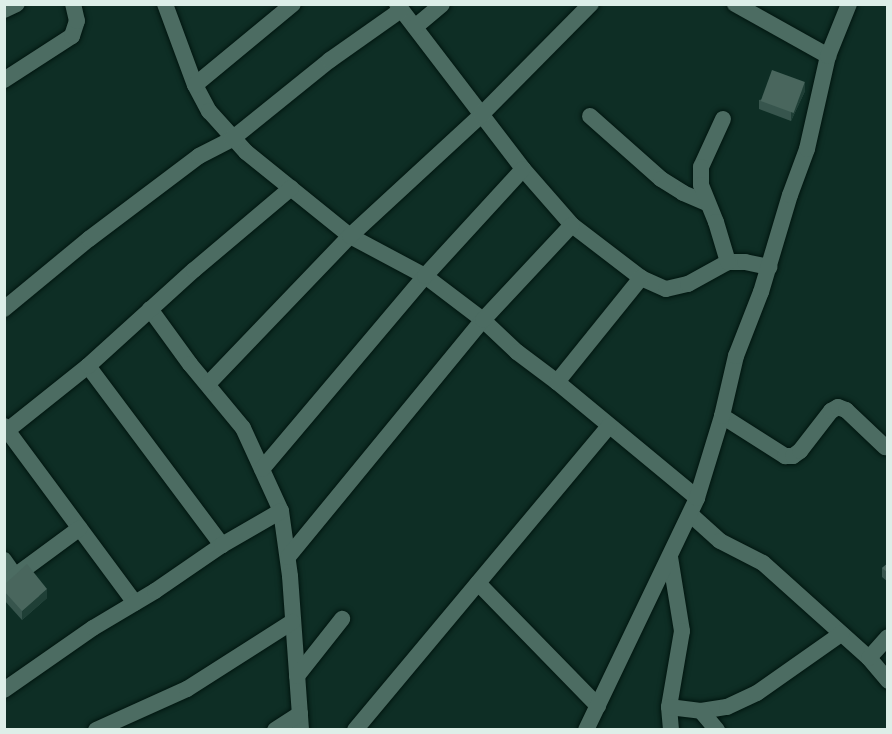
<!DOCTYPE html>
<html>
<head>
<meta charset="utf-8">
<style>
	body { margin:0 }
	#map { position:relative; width:892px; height:734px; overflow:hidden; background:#0e2e25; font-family:"Asap Condensed",sans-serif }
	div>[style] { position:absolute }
	.roads { filter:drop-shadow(0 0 2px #00150f) drop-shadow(0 0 2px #00150f) }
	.minor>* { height:16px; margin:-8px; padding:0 8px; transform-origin:8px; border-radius:8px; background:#4c6c62 }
	.wall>* { inset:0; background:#37554d }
	.shaded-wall>* { inset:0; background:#1f3f36 }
	.building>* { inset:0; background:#49665d; transform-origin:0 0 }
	span { translate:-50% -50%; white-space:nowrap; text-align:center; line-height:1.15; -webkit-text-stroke:6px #0e2e25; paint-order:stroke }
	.frame { position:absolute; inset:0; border:6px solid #ddeee8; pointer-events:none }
</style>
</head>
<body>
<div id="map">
	<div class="roads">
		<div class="minor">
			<i style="left:165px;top:4px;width:86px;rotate:69.7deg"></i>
			<i style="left:195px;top:85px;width:30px;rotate:62deg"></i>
			<i style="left:209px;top:111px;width:55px;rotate:47.9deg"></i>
			<i style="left:246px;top:152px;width:134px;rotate:38.9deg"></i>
			<i style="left:350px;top:236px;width:85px;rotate:28.1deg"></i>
			<i style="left:425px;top:276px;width:73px;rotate:37.2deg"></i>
			<i style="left:483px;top:320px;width:47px;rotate:43.3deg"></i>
			<i style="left:517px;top:352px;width:50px;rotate:36.9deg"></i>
			<i style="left:557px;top:382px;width:182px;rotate:39.6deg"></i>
			<i style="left:397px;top:4px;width:208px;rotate:52.6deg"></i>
			<i style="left:523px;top:169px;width:74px;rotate:48.8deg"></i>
			<i style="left:572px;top:225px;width:87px;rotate:37.5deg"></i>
			<i style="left:641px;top:278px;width:27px;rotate:24deg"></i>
			<i style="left:666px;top:289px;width:23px;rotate:-13deg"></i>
			<i style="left:688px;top:284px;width:46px;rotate:-28.8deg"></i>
			<i style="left:728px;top:262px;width:17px"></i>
			<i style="left:745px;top:262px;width:25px;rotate:12deg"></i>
			<i style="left:735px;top:4px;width:107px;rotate:29.2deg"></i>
			<i style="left:4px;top:10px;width:14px;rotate:-25deg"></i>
			<i style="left:415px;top:27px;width:35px;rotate:-40deg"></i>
			<i style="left:4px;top:80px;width:81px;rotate:-32.9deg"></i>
			<i style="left:72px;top:36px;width:16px;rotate:-72deg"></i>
			<i style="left:77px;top:21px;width:17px;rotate:-103deg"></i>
			<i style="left:195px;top:85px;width:127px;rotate:-39.6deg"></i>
			<i style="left:590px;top:116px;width:95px;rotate:41.6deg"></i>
			<i style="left:661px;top:179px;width:26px;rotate:32deg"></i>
			<i style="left:683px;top:193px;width:26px;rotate:23deg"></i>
			<i style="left:723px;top:119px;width:53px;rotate:114.6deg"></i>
			<i style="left:701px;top:167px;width:18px;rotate:90deg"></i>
			<i style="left:701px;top:185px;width:40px;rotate:68deg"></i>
			<i style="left:716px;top:222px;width:42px;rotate:73.3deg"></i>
			<i style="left:4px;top:309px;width:110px;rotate:-39.5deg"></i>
			<i style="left:89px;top:239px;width:138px;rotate:-37deg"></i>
			<i style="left:199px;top:156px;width:37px;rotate:-27deg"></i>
			<i style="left:232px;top:139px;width:126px;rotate:-38.9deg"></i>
			<i style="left:330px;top:60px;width:87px;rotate:-35.2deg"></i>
			<i style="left:150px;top:309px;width:68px;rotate:54deg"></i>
			<i style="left:190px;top:364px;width:83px;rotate:50.4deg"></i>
			<i style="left:243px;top:428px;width:91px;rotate:65.4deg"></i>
			<i style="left:281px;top:511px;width:66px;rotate:82.1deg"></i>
			<i style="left:290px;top:576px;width:154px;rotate:85.9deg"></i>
			<i style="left:88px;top:366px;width:224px;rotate:53.2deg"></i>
			<i style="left:557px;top:382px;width:134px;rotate:-51.1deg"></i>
			<i style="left:208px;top:384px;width:205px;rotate:-46.2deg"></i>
			<i style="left:350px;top:236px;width:178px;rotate:-42.7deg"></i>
			<i style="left:481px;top:115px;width:156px;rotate:-45.3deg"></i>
			<i style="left:722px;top:416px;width:75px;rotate:32.4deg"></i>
			<i style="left:785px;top:456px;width:8px"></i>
			<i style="left:793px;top:456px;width:9px;rotate:-36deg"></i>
			<i style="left:800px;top:451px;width:51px;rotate:-52.2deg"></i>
			<i style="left:831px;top:411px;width:8px;rotate:-30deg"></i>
			<i style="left:838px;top:407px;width:9px;rotate:21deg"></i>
			<i style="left:846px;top:410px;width:54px;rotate:43.5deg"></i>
			<i style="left:4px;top:426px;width:220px;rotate:53.5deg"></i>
			<i style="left:4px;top:433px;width:107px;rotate:-38.6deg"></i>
			<i style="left:88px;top:366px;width:143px;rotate:-42.2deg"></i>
			<i style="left:194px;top:270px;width:127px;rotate:-40.2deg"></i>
			<i style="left:262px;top:469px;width:253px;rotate:-49.8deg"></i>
			<i style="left:425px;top:276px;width:145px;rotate:-47.5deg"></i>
			<i style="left:690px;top:514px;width:40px;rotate:42deg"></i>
			<i style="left:720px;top:541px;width:48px;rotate:27.1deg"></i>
			<i style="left:763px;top:563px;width:142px;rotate:41.9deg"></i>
			<i style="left:869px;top:658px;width:30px;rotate:50deg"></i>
			<i style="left:288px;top:557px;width:307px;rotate:-50.6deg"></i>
			<i style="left:483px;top:320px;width:130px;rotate:-46.9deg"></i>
			<i style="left:670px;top:557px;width:75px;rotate:80.8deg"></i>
			<i style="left:682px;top:631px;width:77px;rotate:99.7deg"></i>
			<i style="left:669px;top:707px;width:23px;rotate:85deg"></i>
			<i style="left:4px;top:560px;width:19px;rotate:55deg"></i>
			<i style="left:478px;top:583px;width:172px;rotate:45.7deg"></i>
			<i style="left:4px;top:584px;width:94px;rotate:-36.4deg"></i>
			<i style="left:869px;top:658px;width:28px;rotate:-48deg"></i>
			<i style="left:297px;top:676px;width:73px;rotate:-51.7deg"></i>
			<i style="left:4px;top:690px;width:108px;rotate:-34.9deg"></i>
			<i style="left:93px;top:628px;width:72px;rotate:-30.8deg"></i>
			<i style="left:155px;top:591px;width:81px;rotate:-34.5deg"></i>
			<i style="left:222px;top:545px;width:68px;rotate:-30deg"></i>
			<i style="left:669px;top:707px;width:32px;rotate:7deg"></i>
			<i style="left:701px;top:711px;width:26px;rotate:-9deg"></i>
			<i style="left:727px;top:707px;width:33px;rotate:-25deg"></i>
			<i style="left:757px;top:693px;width:103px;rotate:-35.1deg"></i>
			<i style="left:701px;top:711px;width:25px;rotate:50deg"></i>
			<i style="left:96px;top:730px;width:100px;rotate:-24.3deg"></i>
			<i style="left:187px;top:689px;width:125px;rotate:-32.5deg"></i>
			<i style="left:275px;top:730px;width:30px;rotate:-33deg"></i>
			<i style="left:355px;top:730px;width:396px;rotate:-50.1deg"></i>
			<i style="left:586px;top:730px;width:257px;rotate:-64.4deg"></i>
			<i style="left:697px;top:498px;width:86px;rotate:-73deg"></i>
			<i style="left:722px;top:416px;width:62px;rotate:-76.9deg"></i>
			<i style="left:736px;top:356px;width:69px;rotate:-68.7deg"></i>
			<i style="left:761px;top:292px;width:101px;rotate:-73.4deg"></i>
			<i style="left:790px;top:195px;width:49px;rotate:-69.7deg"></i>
			<i style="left:807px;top:149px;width:95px;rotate:-77.3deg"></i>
			<i style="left:828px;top:56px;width:56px;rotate:-68deg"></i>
		</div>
	</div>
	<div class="wall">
		<i style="clip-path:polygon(805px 91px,791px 121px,759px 109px,759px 100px)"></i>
		<i style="clip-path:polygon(888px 563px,888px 582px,882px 577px,882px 568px)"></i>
		<i style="clip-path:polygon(4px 585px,47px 598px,22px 620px,4px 600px)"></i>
	</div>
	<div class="shaded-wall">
		<i style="clip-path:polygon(805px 82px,805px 91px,791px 121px,791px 112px)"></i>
		<i style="clip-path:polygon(47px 589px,47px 598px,22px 620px,22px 611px)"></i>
	</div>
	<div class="building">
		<i style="left:772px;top:70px;width:35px;height:33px;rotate:20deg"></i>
		<i style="clip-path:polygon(888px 563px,888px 573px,882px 568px)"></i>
		<i style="clip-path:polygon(27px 564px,47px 589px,22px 611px,4px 591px,4px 585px)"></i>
	</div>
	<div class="frame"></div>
</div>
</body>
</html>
